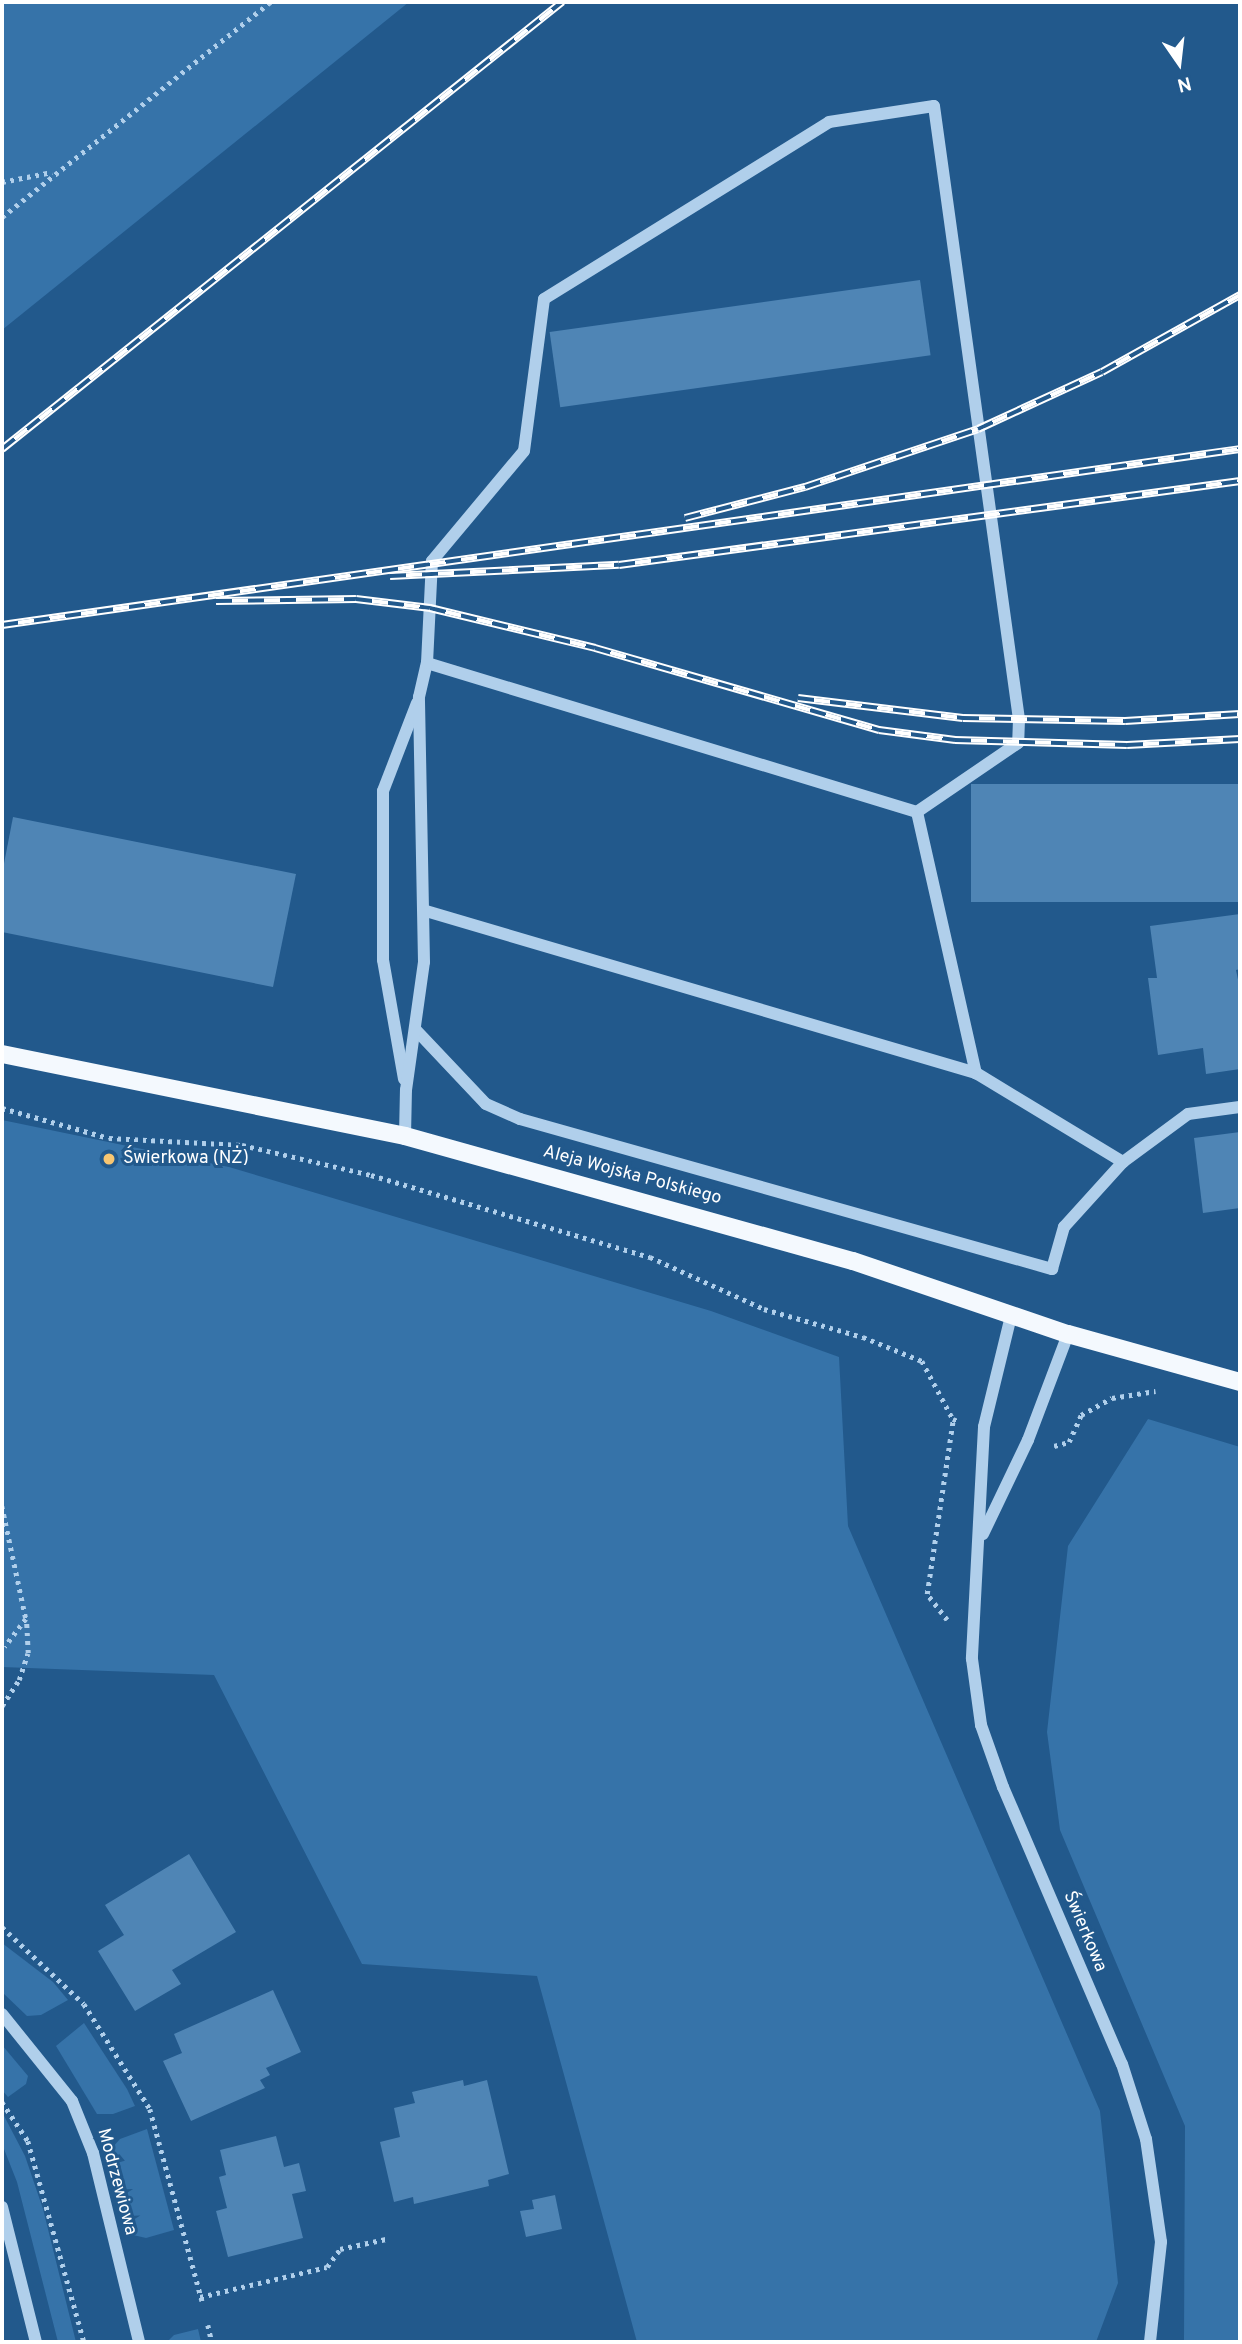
<!DOCTYPE html>
<html>
<head>
<meta charset="utf-8">
<style>
	body { margin:0 }
	#map { position:relative; width:1242px; height:2344px; overflow:hidden; background:#22598c; font-family:Overpass,sans-serif }
	div>[style] { position:absolute }
	.green>* { inset:0; background:#3673a9 }
	.building>* { inset:0; background:#4f85b5; transform-origin:0 0 }
	.path>* { height:4.5px; margin-top:-2.25px; transform-origin:0; background:repeating-linear-gradient(90deg,#b0cfeb 0 3.5px,transparent 0 8.5px) }
	.minor>* { height:12px; margin:-6px; padding:0 6px; transform-origin:6px; border-radius:6px; background:#b0cfeb }
	.major>* { height:18px; margin:-9px; padding:0 9px; transform-origin:9px; border-radius:9px; background:#f4f9fe }
	.rail>* { height:8px; margin-top:-4px; transform-origin:0; background:repeating-linear-gradient(90deg,#22598c 0 16px,#fff 0 32px); box-sizing:border-box; border-block:2px solid #fff }
	.dots>* { width:19px; height:19px; translate:-50% -50%; box-sizing:border-box; border:4px solid #22598c; border-radius:50% }
	span { translate:-50% -50%; white-space:nowrap; text-align:center; line-height:1.15; -webkit-text-stroke:6px #22598c; paint-order:stroke }
	.poi-label { font-size:18px; color:#fff }
	.left { translate:0 -50%; text-align:left }
	.street-label { font-size:18px; color:#fff }
	.frame { position:absolute; inset:0; border:4px solid #fff; pointer-events:none }
	.north { position:absolute; left:1144px; top:28px; width:70px; height:70px; -webkit-text-stroke:5px #22598c; paint-order:stroke; rotate:166deg; font-size:19px; font-weight:700; line-height:28px; text-align:center; color:#fff }
	.north::after { content:''; display:block; margin:auto; width:24px; height:32px; background:#fff; clip-path:polygon(50% 0,100% 100%,50% 72%,0 100%) }
</style>
</head>
<body>
<div id="map">
	<div class="green">
		<i style="clip-path:polygon(2px 2px,409px 2px,2px 330px)"></i>
		<i style="clip-path:polygon(2px 1120px,229px 1167px,711px 1311px,839px 1357px,848px 1526px,1100px 2111px,1118px 2283px,1096px 2342px,637px 2342px,537px 1976px,362px 1964px,214px 1675px,2px 1667px)"></i>
		<i style="clip-path:polygon(1148px 1419px,1240px 1447px,1240px 2342px,1184px 2342px,1185px 2126px,1060px 1830px,1047px 1732px,1068px 1546px)"></i>
		<i style="clip-path:polygon(2px 1943px,53px 1982px,68px 2000px,41px 2015px,27px 2016px,2px 1992px)"></i>
		<i style="clip-path:polygon(84px 2023px,127px 2089px,135px 2106px,113px 2114px,97px 2114px,56px 2046px)"></i>
		<i style="clip-path:polygon(2px 2045px,28px 2076px,26px 2084px,8px 2097px,2px 2090px)"></i>
		<i style="clip-path:polygon(2px 2112px,25px 2156px,43px 2209px,76px 2342px,58px 2342px,17px 2182px,2px 2144px)"></i>
		<i style="clip-path:polygon(147px 2129px,174px 2230px,146px 2238px,133px 2235px,111px 2149px,120px 2139px)"></i>
		<i style="clip-path:polygon(198px 2329px,201px 2342px,167px 2342px,174px 2335px)"></i>
	</div>
	<div class="building">
		<i style="left:920px;top:280px;width:76px;height:374px;rotate:82deg"></i>
		<i style="left:1240px;top:784px;width:118px;height:269px;rotate:90deg"></i>
		<i style="clip-path:polygon(13px 817px,296px 874px,273px 987px,2px 932px,2px 874px)"></i>
		<i style="clip-path:polygon(1240px 914px,1240px 969px,1236px 970px,1240px 989px,1240px 1069px,1206px 1074px,1203px 1048px,1158px 1055px,1148px 978px,1157px 978px,1150px 926px)"></i>
		<i style="clip-path:polygon(1240px 1132px,1240px 1208px,1203px 1213px,1194px 1138px)"></i>
		<i style="clip-path:polygon(189px 1854px,236px 1932px,172px 1970px,181px 1984px,135px 2011px,98px 1951px,124px 1935px,105px 1905px)"></i>
		<i style="clip-path:polygon(273px 1990px,301px 2052px,266px 2068px,270px 2075px,260px 2080px,265px 2088px,191px 2121px,163px 2061px,182px 2053px,174px 2034px)"></i>
		<i style="clip-path:polygon(463px 2080px,464px 2086px,487px 2080px,509px 2174px,488px 2180px,489px 2186px,414px 2204px,413px 2197px,394px 2202px,380px 2142px,400px 2137px,394px 2108px,415px 2103px,412px 2092px)"></i>
		<i style="clip-path:polygon(276px 2136px,284px 2167px,299px 2163px,306px 2191px,292px 2194px,303px 2238px,228px 2257px,216px 2211px,227px 2208px,219px 2177px,226px 2175px,220px 2150px)"></i>
		<i style="clip-path:polygon(555px 2195px,562px 2229px,526px 2237px,520px 2211px,534px 2209px,532px 2200px)"></i>
	</div>
	<div class="path">
		<i style="left:2px;top:182px;width:51px;rotate:-11.3deg"></i>
		<i style="left:2px;top:217px;width:344px;rotate:-38.7deg"></i>
		<i style="left:2px;top:1108px;width:111px;rotate:15.7deg"></i>
		<i style="left:109px;top:1138px;width:133px;rotate:3deg"></i>
		<i style="left:242px;top:1145px;width:132px;rotate:13.1deg"></i>
		<i style="left:371px;top:1175px;width:291px;rotate:16.4deg"></i>
		<i style="left:650px;top:1257px;width:125px;rotate:24.5deg"></i>
		<i style="left:764px;top:1309px;width:103px;rotate:15.8deg"></i>
		<i style="left:863px;top:1337px;width:64px;rotate:22.1deg"></i>
		<i style="left:922px;top:1361px;width:66px;rotate:61.9deg"></i>
		<i style="left:953px;top:1419px;width:5px;rotate:22deg"></i>
		<i style="left:1054px;top:1446px;width:16px;rotate:-15deg"></i>
		<i style="left:1069px;top:1442px;width:30px;rotate:-66deg"></i>
		<i style="left:1081px;top:1415px;width:35px;rotate:-29deg"></i>
		<i style="left:1112px;top:1398px;width:44px;rotate:-9.2deg"></i>
		<i style="left:2px;top:1506px;width:116px;rotate:78deg"></i>
		<i style="left:26px;top:1619px;width:35px;rotate:127deg"></i>
		<i style="left:947px;top:1620px;width:33px;rotate:-128deg"></i>
		<i style="left:927px;top:1594px;width:177px;rotate:-81.5deg"></i>
		<i style="left:2px;top:1706px;width:31px;rotate:-57deg"></i>
		<i style="left:19px;top:1680px;width:28px;rotate:-72deg"></i>
		<i style="left:28px;top:1653px;width:33px;rotate:-93deg"></i>
		<i style="left:2px;top:1927px;width:112px;rotate:43.2deg"></i>
		<i style="left:84px;top:2004px;width:124px;rotate:57.8deg"></i>
		<i style="left:150px;top:2109px;width:199px;rotate:74.8deg"></i>
		<i style="left:2px;top:2102px;width:47px;rotate:56.3deg"></i>
		<i style="left:28px;top:2141px;width:209px;rotate:74.4deg"></i>
		<i style="left:200px;top:2297px;width:130px;rotate:-13.3deg"></i>
		<i style="left:327px;top:2267px;width:22px;rotate:-54deg"></i>
		<i style="left:340px;top:2249px;width:47px;rotate:-12.3deg"></i>
		<i style="left:208px;top:2325px;width:17px;rotate:77deg"></i>
	</div>
	<div class="minor">
		<i style="left:427px;top:663px;width:512px;rotate:16.91deg"></i>
		<i style="left:426px;top:911px;width:573px;rotate:16.41deg"></i>
		<i style="left:415px;top:1029px;width:103px;rotate:46.6deg"></i>
		<i style="left:486px;top:1104px;width:37px;rotate:24deg"></i>
		<i style="left:520px;top:1119px;width:553px;rotate:15.75deg"></i>
		<i style="left:1052px;top:1269px;width:44px;rotate:-74.1deg"></i>
		<i style="left:1064px;top:1227px;width:88px;rotate:-47.8deg"></i>
		<i style="left:1123px;top:1162px;width:81px;rotate:-36.4deg"></i>
		<i style="left:1188px;top:1114px;width:52px;rotate:-7.7deg"></i>
		<i style="left:404px;top:1079px;width:121px;rotate:-100deg"></i>
		<i style="left:383px;top:960px;width:169px;rotate:-90deg"></i>
		<i style="left:383px;top:791px;width:94px;rotate:-68.9deg"></i>
		<i style="left:405px;top:1136px;width:46px;rotate:-88.8deg"></i>
		<i style="left:406px;top:1090px;width:129px;rotate:-82deg"></i>
		<i style="left:424px;top:962px;width:265px;rotate:-91.1deg"></i>
		<i style="left:419px;top:697px;width:35px;rotate:-77deg"></i>
		<i style="left:427px;top:663px;width:102px;rotate:-87.2deg"></i>
		<i style="left:432px;top:561px;width:143px;rotate:-50.1deg"></i>
		<i style="left:524px;top:451px;width:153px;rotate:-82.5deg"></i>
		<i style="left:544px;top:299px;width:335px;rotate:-31.8deg"></i>
		<i style="left:829px;top:122px;width:106px;rotate:-8.7deg"></i>
		<i style="left:934px;top:106px;width:619px;rotate:82.11deg"></i>
		<i style="left:1019px;top:719px;width:24px;rotate:92deg"></i>
		<i style="left:1018px;top:743px;width:122px;rotate:145.7deg"></i>
		<i style="left:917px;top:812px;width:268px;rotate:77.3deg"></i>
		<i style="left:976px;top:1073px;width:172px;rotate:31.2deg"></i>
		<i style="left:1011px;top:1316px;width:114px;rotate:103.7deg"></i>
		<i style="left:984px;top:1427px;width:232px;rotate:93deg"></i>
		<i style="left:972px;top:1659px;width:67px;rotate:82.2deg"></i>
		<i style="left:981px;top:1725px;width:66px;rotate:70.5deg"></i>
		<i style="left:1003px;top:1787px;width:301px;rotate:66.8deg"></i>
		<i style="left:1122px;top:2064px;width:79px;rotate:72.3deg"></i>
		<i style="left:1146px;top:2139px;width:104px;rotate:81.7deg"></i>
		<i style="left:1161px;top:2242px;width:101px;rotate:96.3deg"></i>
		<i style="left:983px;top:1534px;width:104px;rotate:-64.4deg"></i>
		<i style="left:1028px;top:1440px;width:113px;rotate:-69.3deg"></i>
		<i style="left:2px;top:2014px;width:112px;rotate:51.2deg"></i>
		<i style="left:72px;top:2101px;width:56px;rotate:68deg"></i>
		<i style="left:93px;top:2153px;width:195px;rotate:76.3deg"></i>
		<i style="left:2px;top:2207px;width:139px;rotate:75.9deg"></i>
	</div>
	<div class="major">
		<i style="left:2px;top:1054px;width:411px;rotate:11.5deg"></i>
		<i style="left:405px;top:1136px;width:465px;rotate:15.6deg"></i>
		<i style="left:853px;top:1261px;width:227px;rotate:18.8deg"></i>
		<i style="left:1068px;top:1334px;width:179px;rotate:15.6deg"></i>
	</div>
	<div class="rail">
		<i style="left:2px;top:449px;width:717px;rotate:-38.6deg"></i>
		<i style="left:685px;top:518px;width:124px;rotate:-14.5deg"></i>
		<i style="left:805px;top:487px;width:182px;rotate:-18.5deg"></i>
		<i style="left:978px;top:429px;width:136px;rotate:-24.7deg"></i>
		<i style="left:1102px;top:372px;width:158px;rotate:-29.2deg"></i>
		<i style="left:390px;top:576px;width:229px;rotate:-2.8deg"></i>
		<i style="left:619px;top:565px;width:627px;rotate:-7.7deg"></i>
		<i style="left:216px;top:601px;width:140px;rotate:-0.8deg"></i>
		<i style="left:356px;top:599px;width:75px;rotate:6.9deg"></i>
		<i style="left:430px;top:608px;width:170px;rotate:13.6deg"></i>
		<i style="left:595px;top:648px;width:296px;rotate:16.1deg"></i>
		<i style="left:879px;top:730px;width:77px;rotate:7.5deg"></i>
		<i style="left:955px;top:740px;width:172px;rotate:1.7deg"></i>
		<i style="left:1127px;top:745px;width:113px;rotate:-3deg"></i>
		<i style="left:2px;top:625px;width:1250px;rotate:-8.09deg"></i>
		<i style="left:798px;top:698px;width:166px;rotate:6.9deg"></i>
		<i style="left:963px;top:718px;width:162px;rotate:1.1deg"></i>
		<i style="left:1125px;top:721px;width:115px;rotate:-3.5deg"></i>
	</div>
	<div class="dots">
		<i style="left:109px;top:1159px;background:#f7c672"></i>
	</div>
	<div class="poi-label">
		<span class="left" style="left:123px;top:1159px">Świerkowa (NŻ)</span>
	</div>
	<div class="street-label">
		<span style="left:632px;top:1176px;rotate:15deg">Aleja Wojska Polskiego</span>
		<span style="left:1084px;top:1932px;rotate:67deg">Świerkowa</span>
		<span style="left:116px;top:2182px;rotate:75deg">Modrzewiowa</span>
	</div>
	<div class="frame"></div>
	<div class="north">N</div>
</div>
</body>
</html>
